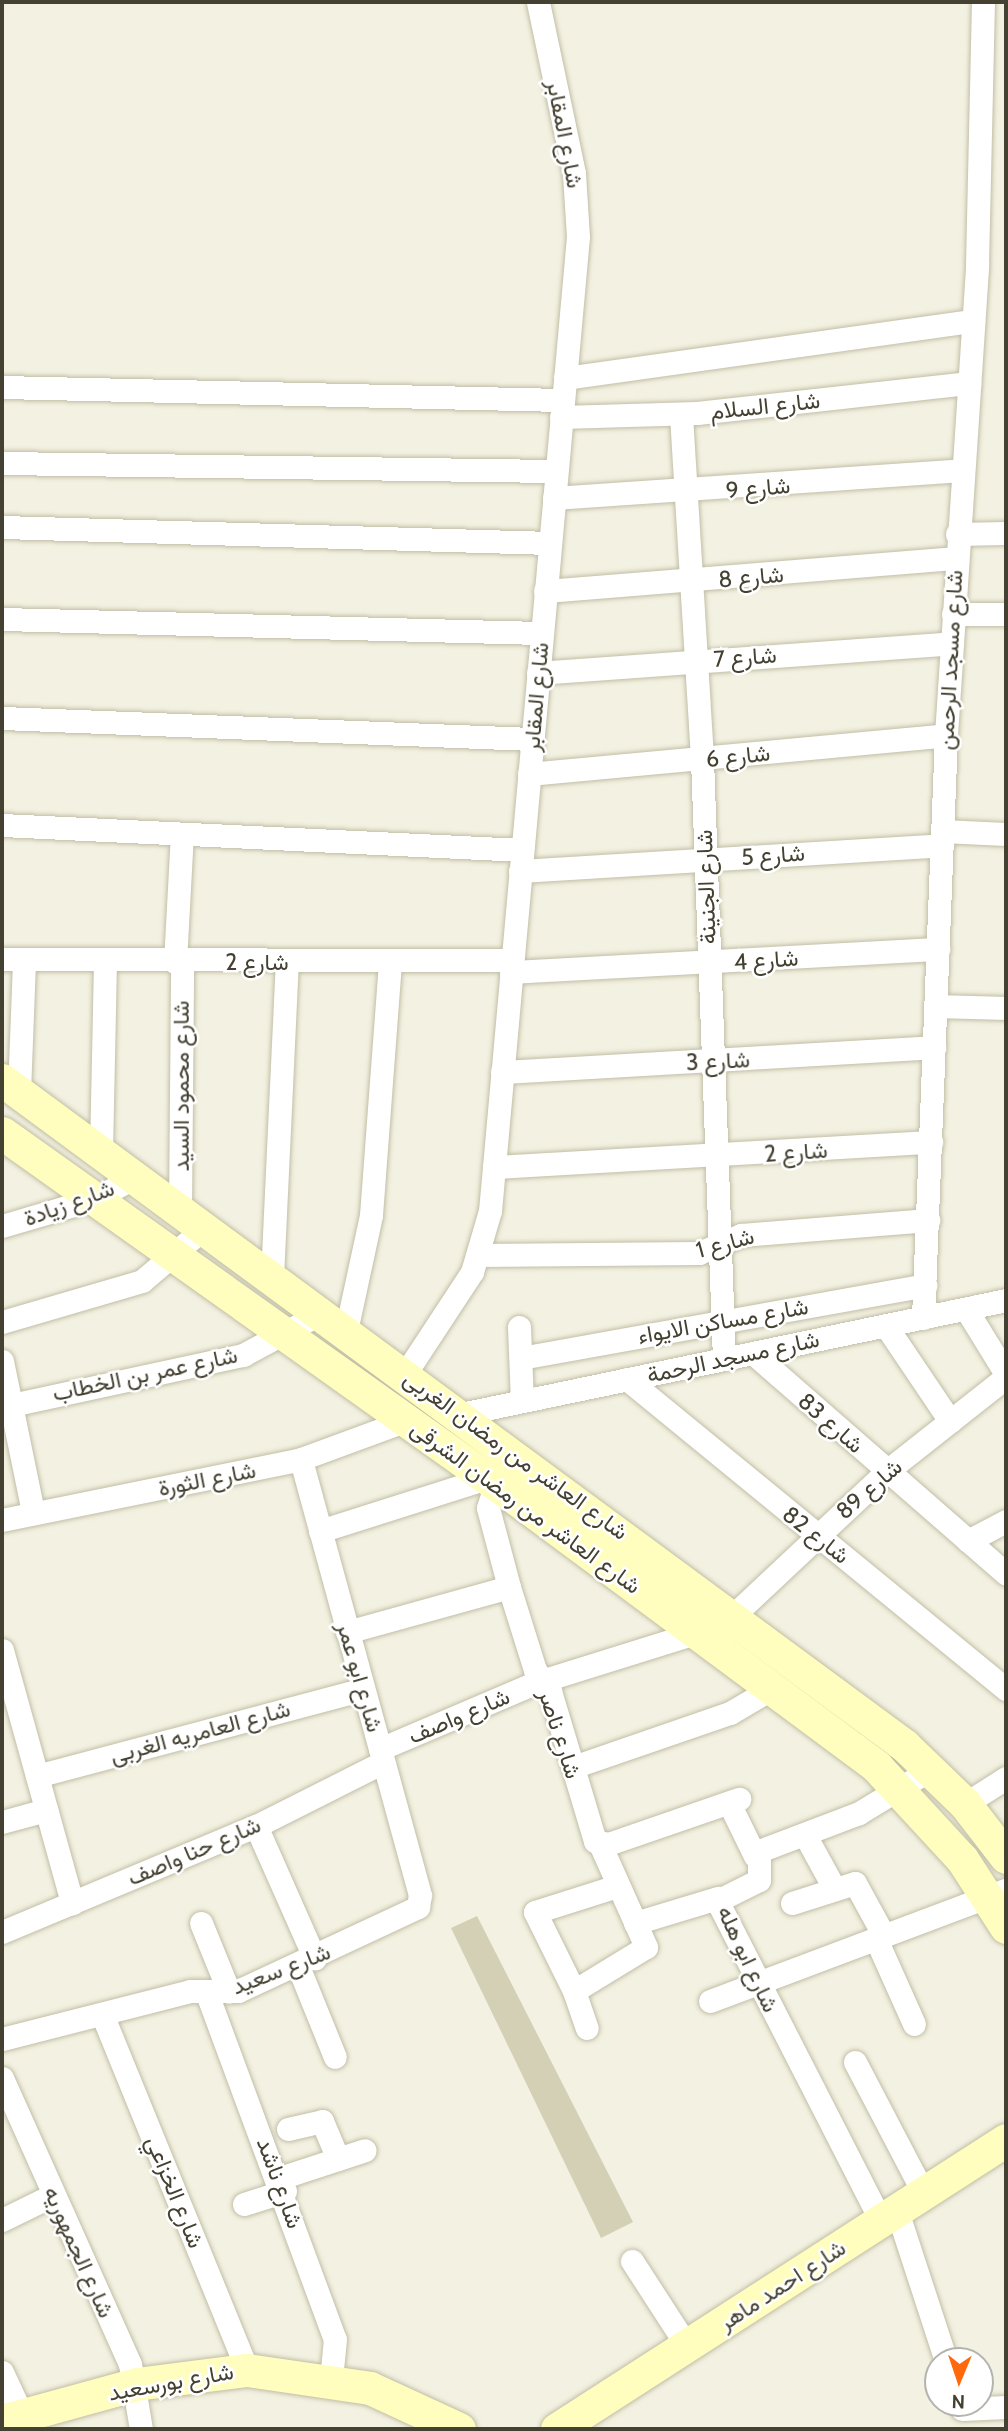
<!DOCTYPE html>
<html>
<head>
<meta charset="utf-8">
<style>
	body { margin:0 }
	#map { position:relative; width:1008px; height:2431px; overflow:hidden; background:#f3f1e1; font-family:Cabin,Vazirmatn,sans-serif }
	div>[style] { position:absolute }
	.building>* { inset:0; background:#d4d0b6 }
	.roads { filter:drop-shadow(0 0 2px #c1bea6) drop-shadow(0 0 2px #c1bea6) }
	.street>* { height:23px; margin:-11.5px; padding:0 11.5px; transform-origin:11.5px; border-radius:11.5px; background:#fff }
	.secondary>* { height:33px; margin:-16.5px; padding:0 16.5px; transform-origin:16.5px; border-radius:16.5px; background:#fffebf }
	span { translate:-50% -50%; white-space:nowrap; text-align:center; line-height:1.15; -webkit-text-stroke:5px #fff; paint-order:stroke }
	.street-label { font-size:23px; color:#444132 }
	.frame { position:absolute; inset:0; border:4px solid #444132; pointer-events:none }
	.north { position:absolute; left:924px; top:2347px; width:70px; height:70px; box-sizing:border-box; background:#fff; border:2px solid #b4b3ad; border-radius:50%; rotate:182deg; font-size:19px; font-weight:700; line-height:28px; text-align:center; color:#444132 }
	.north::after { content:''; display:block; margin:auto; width:24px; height:32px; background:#ff680c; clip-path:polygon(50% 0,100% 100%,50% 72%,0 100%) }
</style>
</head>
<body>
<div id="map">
	<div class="building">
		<i style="clip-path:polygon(477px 1916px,633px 2222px,601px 2238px,451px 1928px)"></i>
	</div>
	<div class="roads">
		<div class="street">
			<i style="left:565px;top:378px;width:412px;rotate:-8deg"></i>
			<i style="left:2px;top:387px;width:561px;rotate:1.33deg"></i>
			<i style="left:681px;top:415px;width:345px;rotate:86.5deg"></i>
			<i style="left:702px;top:759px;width:600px;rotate:87.9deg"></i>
			<i style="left:561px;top:417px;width:136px;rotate:-1.7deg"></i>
			<i style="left:697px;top:413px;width:274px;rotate:-6.3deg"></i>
			<i style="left:2px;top:463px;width:554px;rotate:0.83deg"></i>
			<i style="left:554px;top:498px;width:409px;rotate:-3.9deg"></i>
			<i style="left:2px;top:527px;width:548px;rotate:1.67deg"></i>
			<i style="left:957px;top:534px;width:49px;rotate:-1.2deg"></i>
			<i style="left:545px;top:591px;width:411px;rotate:-4.6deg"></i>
			<i style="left:953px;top:614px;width:53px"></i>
			<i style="left:2px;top:619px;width:540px;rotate:1.49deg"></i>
			<i style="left:538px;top:673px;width:415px;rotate:-4.1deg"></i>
			<i style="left:2px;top:718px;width:530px;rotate:2.27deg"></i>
			<i style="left:529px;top:774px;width:419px;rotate:-5.3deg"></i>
			<i style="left:2px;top:825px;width:521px;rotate:2.75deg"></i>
			<i style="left:942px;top:831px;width:64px;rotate:2.7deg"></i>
			<i style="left:520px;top:871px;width:423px;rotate:-3.5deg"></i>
			<i style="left:2px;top:959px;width:510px;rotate:0.11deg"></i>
			<i style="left:175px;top:962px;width:128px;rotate:-86.9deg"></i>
			<i style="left:511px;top:972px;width:428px;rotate:-3.1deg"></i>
			<i style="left:936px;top:1006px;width:70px;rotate:1.6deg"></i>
			<i style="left:502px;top:1072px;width:433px;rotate:-3.3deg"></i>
			<i style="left:19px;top:1092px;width:133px;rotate:-87.8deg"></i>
			<i style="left:101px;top:1152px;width:192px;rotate:-88.8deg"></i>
			<i style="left:494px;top:1167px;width:438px;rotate:-3.3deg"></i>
			<i style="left:180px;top:1210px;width:248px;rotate:-89.5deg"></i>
			<i style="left:2px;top:1226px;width:96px;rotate:-16.4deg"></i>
			<i style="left:94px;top:1199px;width:47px;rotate:-28.2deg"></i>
			<i style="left:480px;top:1255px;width:219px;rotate:-0.5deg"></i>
			<i style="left:699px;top:1253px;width:46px;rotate:-23.2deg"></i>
			<i style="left:741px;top:1235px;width:188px;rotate:-4.6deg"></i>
			<i style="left:272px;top:1277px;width:315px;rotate:-87.3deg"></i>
			<i style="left:966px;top:1309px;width:76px;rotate:58.4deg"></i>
			<i style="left:923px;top:1318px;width:583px;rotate:-87.74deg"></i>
			<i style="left:946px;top:735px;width:471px;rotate:-86.2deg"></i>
			<i style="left:977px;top:265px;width:263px;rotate:-88.7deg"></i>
			<i style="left:2px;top:1322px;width:146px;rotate:-16.3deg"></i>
			<i style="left:142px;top:1281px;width:82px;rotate:-40.5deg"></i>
			<i style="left:886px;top:1326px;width:115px;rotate:56deg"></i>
			<i style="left:519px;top:1327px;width:74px;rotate:87.7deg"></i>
			<i style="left:346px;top:1331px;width:119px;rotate:-77.8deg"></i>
			<i style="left:371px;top:1215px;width:255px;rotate:-85.7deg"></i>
			<i style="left:753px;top:1353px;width:336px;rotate:41.1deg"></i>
			<i style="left:521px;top:1358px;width:411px;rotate:-10.2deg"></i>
			<i style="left:2px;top:1361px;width:154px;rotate:78.4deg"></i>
			<i style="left:405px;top:1374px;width:122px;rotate:-56.7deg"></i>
			<i style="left:472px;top:1272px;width:64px;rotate:-73.6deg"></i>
			<i style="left:490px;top:1211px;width:978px;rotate:-84.84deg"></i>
			<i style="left:578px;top:237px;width:64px;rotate:-93.6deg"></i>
			<i style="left:574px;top:173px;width:175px;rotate:-101.9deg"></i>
			<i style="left:627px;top:1379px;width:490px;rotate:39.3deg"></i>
			<i style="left:2px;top:1407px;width:247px;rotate:-12.2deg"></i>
			<i style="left:243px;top:1355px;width:89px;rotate:-28.3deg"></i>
			<i style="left:461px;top:1414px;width:557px;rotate:-11.81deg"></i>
			<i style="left:496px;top:1483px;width:26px;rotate:108deg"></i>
			<i style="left:488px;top:1508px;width:82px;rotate:75.1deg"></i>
			<i style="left:509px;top:1587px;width:87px;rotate:72.6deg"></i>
			<i style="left:535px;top:1670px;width:26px;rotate:54deg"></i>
			<i style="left:550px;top:1691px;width:157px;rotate:73.3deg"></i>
			<i style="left:595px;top:1841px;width:13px;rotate:13deg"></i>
			<i style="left:608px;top:1844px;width:139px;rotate:-19deg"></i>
			<i style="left:2px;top:1520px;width:305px;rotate:-11.5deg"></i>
			<i style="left:301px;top:1459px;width:113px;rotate:-20.2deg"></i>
			<i style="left:320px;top:1531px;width:175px;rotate:-17.6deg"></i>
			<i style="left:968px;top:1541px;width:43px;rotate:-27.8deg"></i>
			<i style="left:722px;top:1626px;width:226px;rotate:-43.2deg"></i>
			<i style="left:887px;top:1471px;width:152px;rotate:-38.3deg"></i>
			<i style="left:347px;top:1632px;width:168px;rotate:-15.5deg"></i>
			<i style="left:2px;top:1650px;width:263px;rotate:74.5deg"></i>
			<i style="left:380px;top:1749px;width:168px;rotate:-23.1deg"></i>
			<i style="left:535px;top:1683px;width:172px;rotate:-17.3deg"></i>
			<i style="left:573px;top:1767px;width:166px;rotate:-19deg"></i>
			<i style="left:730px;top:1713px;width:51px;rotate:-30.6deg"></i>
			<i style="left:37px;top:1776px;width:337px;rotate:-14.9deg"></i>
			<i style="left:729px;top:1803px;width:59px;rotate:63.9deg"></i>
			<i style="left:965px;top:1804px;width:49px;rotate:-32.4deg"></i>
			<i style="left:2px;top:1822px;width:46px;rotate:-15.3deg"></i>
			<i style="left:256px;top:1826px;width:145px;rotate:66.1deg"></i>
			<i style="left:805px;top:1835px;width:60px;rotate:61.3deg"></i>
			<i style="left:600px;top:1844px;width:113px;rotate:65.9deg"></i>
			<i style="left:646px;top:1947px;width:84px;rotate:148.6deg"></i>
			<i style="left:574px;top:1991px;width:88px;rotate:-116.3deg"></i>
			<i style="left:535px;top:1912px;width:86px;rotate:-17.6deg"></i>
			<i style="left:792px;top:1903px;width:66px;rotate:-17.6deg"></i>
			<i style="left:855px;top:1883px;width:60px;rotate:61.3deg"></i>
			<i style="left:201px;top:1923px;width:74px;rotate:67.9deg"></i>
			<i style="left:635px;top:1923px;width:87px;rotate:-16.8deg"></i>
			<i style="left:2px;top:1932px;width:275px;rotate:-22.7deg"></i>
			<i style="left:256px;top:1826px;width:142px;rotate:-26.7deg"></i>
			<i style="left:876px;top:1939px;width:93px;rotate:65.9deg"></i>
			<i style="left:298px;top:1966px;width:98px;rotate:67.9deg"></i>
			<i style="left:206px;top:1991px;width:371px;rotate:69.7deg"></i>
			<i style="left:335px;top:2339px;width:40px;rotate:95.7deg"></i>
			<i style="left:574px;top:1991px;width:39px;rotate:71deg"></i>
			<i style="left:710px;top:2001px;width:316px;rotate:-20.6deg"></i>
			<i style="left:102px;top:2014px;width:384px;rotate:67.8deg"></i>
			<i style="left:2px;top:2039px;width:194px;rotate:-14.3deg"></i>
			<i style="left:190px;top:1991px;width:48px"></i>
			<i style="left:238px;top:1991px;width:199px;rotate:-25deg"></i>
			<i style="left:418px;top:1907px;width:12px;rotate:-81deg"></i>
			<i style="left:420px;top:1895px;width:452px;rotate:-105.3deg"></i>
			<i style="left:855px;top:2062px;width:149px;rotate:62.4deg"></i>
			<i style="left:2px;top:2078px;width:313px;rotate:65.9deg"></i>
			<i style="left:130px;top:2364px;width:66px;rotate:80.4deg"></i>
			<i style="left:288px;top:2129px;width:35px;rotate:-13deg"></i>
			<i style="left:322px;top:2121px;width:41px;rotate:67.2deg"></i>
			<i style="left:280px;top:2178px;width:89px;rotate:-18.2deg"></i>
			<i style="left:244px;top:2204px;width:43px;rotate:-17.6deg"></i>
			<i style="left:897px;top:2211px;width:158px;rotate:71.9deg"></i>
			<i style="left:2px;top:2220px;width:57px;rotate:-26.1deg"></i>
			<i style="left:881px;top:2221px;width:360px;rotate:-117.1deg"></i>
			<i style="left:717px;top:1901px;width:47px;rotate:-26.6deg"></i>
			<i style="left:759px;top:1880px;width:29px;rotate:-90deg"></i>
			<i style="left:759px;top:1851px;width:107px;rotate:-20.8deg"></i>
			<i style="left:859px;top:1813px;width:84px;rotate:-31.4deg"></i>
			<i style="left:632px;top:2261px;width:101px;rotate:57.1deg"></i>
			<i style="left:2px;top:2372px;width:47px;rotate:65.1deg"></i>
			<i style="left:962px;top:2409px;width:44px;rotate:-2.6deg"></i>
		</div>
		<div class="secondary">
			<i style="left:2px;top:1080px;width:1121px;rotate:36.4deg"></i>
			<i style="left:904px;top:1745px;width:85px;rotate:44deg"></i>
			<i style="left:965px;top:1804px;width:67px;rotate:52.3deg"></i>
			<i style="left:2px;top:1133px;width:633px;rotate:35.42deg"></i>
			<i style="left:518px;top:1500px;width:447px;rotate:36.6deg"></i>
			<i style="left:877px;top:1767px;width:125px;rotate:47.3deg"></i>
			<i style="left:962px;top:1859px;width:81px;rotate:57.1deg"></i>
			<i style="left:2px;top:2421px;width:139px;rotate:-15.4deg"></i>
			<i style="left:136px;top:2384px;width:112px;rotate:-7.2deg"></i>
			<i style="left:247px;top:2370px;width:124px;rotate:8.3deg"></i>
			<i style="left:370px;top:2388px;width:98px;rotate:24.7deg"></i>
			<i style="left:557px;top:2429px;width:534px;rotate:-32.77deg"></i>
		</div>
	</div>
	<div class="street-label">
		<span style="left:565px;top:134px;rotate:79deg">شارع المقابر</span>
		<span style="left:765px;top:406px;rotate:-6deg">شارع السلام</span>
		<span style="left:758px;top:488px;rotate:-5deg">شارع 9</span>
		<span style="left:751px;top:577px;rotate:-5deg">شارع 8</span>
		<span style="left:745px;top:657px;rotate:-4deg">شارع 7</span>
		<span style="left:950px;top:660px;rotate:-87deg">شارع مسجد الرحمن</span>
		<span style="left:536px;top:697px;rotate:-85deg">شارع المقابر</span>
		<span style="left:738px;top:756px;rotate:-6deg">شارع 6</span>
		<span style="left:773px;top:855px;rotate:-4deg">شارع 5</span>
		<span style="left:706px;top:887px;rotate:-92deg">شارع الجنينة</span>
		<span style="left:766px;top:960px;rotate:-4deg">شارع 4</span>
		<span style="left:257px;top:962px">شارع 2</span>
		<span style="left:718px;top:1061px;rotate:-3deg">شارع 3</span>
		<span style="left:181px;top:1086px;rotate:-90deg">شارع محمود السيد</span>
		<span style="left:796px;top:1152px;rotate:-4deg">شارع 2</span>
		<span style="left:69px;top:1203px;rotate:-20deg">شارع زيادة</span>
		<span style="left:725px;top:1243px;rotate:-15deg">شارع 1</span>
		<span style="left:723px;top:1321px;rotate:-10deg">شارع مساكن الايواء</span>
		<span style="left:733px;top:1357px;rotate:-12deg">شارع مسجد الرحمة</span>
		<span style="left:145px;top:1374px;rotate:-12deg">شارع عمر بن الخطاب</span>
		<span style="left:831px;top:1423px;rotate:41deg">شارع 83</span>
		<span style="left:516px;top:1455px;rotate:36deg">شارع العاشر من رمضان الغربى</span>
		<span style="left:207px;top:1479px;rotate:-11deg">شارع الثورة</span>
		<span style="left:869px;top:1489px;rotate:-41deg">شارع 89</span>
		<span style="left:526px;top:1507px;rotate:36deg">شارع العاشر من رمضان الشرقى</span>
		<span style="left:816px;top:1535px;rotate:38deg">شارع 82</span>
		<span style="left:360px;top:1677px;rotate:74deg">شارع ابو عمر</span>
		<span style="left:459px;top:1716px;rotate:-23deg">شارع واصف</span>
		<span style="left:200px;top:1732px;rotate:-15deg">شارع العامريه الغربى</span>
		<span style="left:560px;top:1734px;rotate:72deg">شارع ناصر</span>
		<span style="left:194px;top:1851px;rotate:-23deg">شارع حنا واصف</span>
		<span style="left:748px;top:1959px;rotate:65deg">شارع ابو هله</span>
		<span style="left:281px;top:1969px;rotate:-21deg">شارع سعيد</span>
		<span style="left:280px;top:2183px;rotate:70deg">شارع ناشد</span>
		<span style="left:175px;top:2192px;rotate:68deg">شارع الخزاعي</span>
		<span style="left:79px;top:2252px;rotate:66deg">شارع الجمهوريه</span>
		<span style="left:782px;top:2285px;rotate:-33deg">شارع احمد ماهر</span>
		<span style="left:171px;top:2382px;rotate:-10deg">شارع بورسعيد</span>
	</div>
	<div class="frame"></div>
	<div class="north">N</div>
</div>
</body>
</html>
